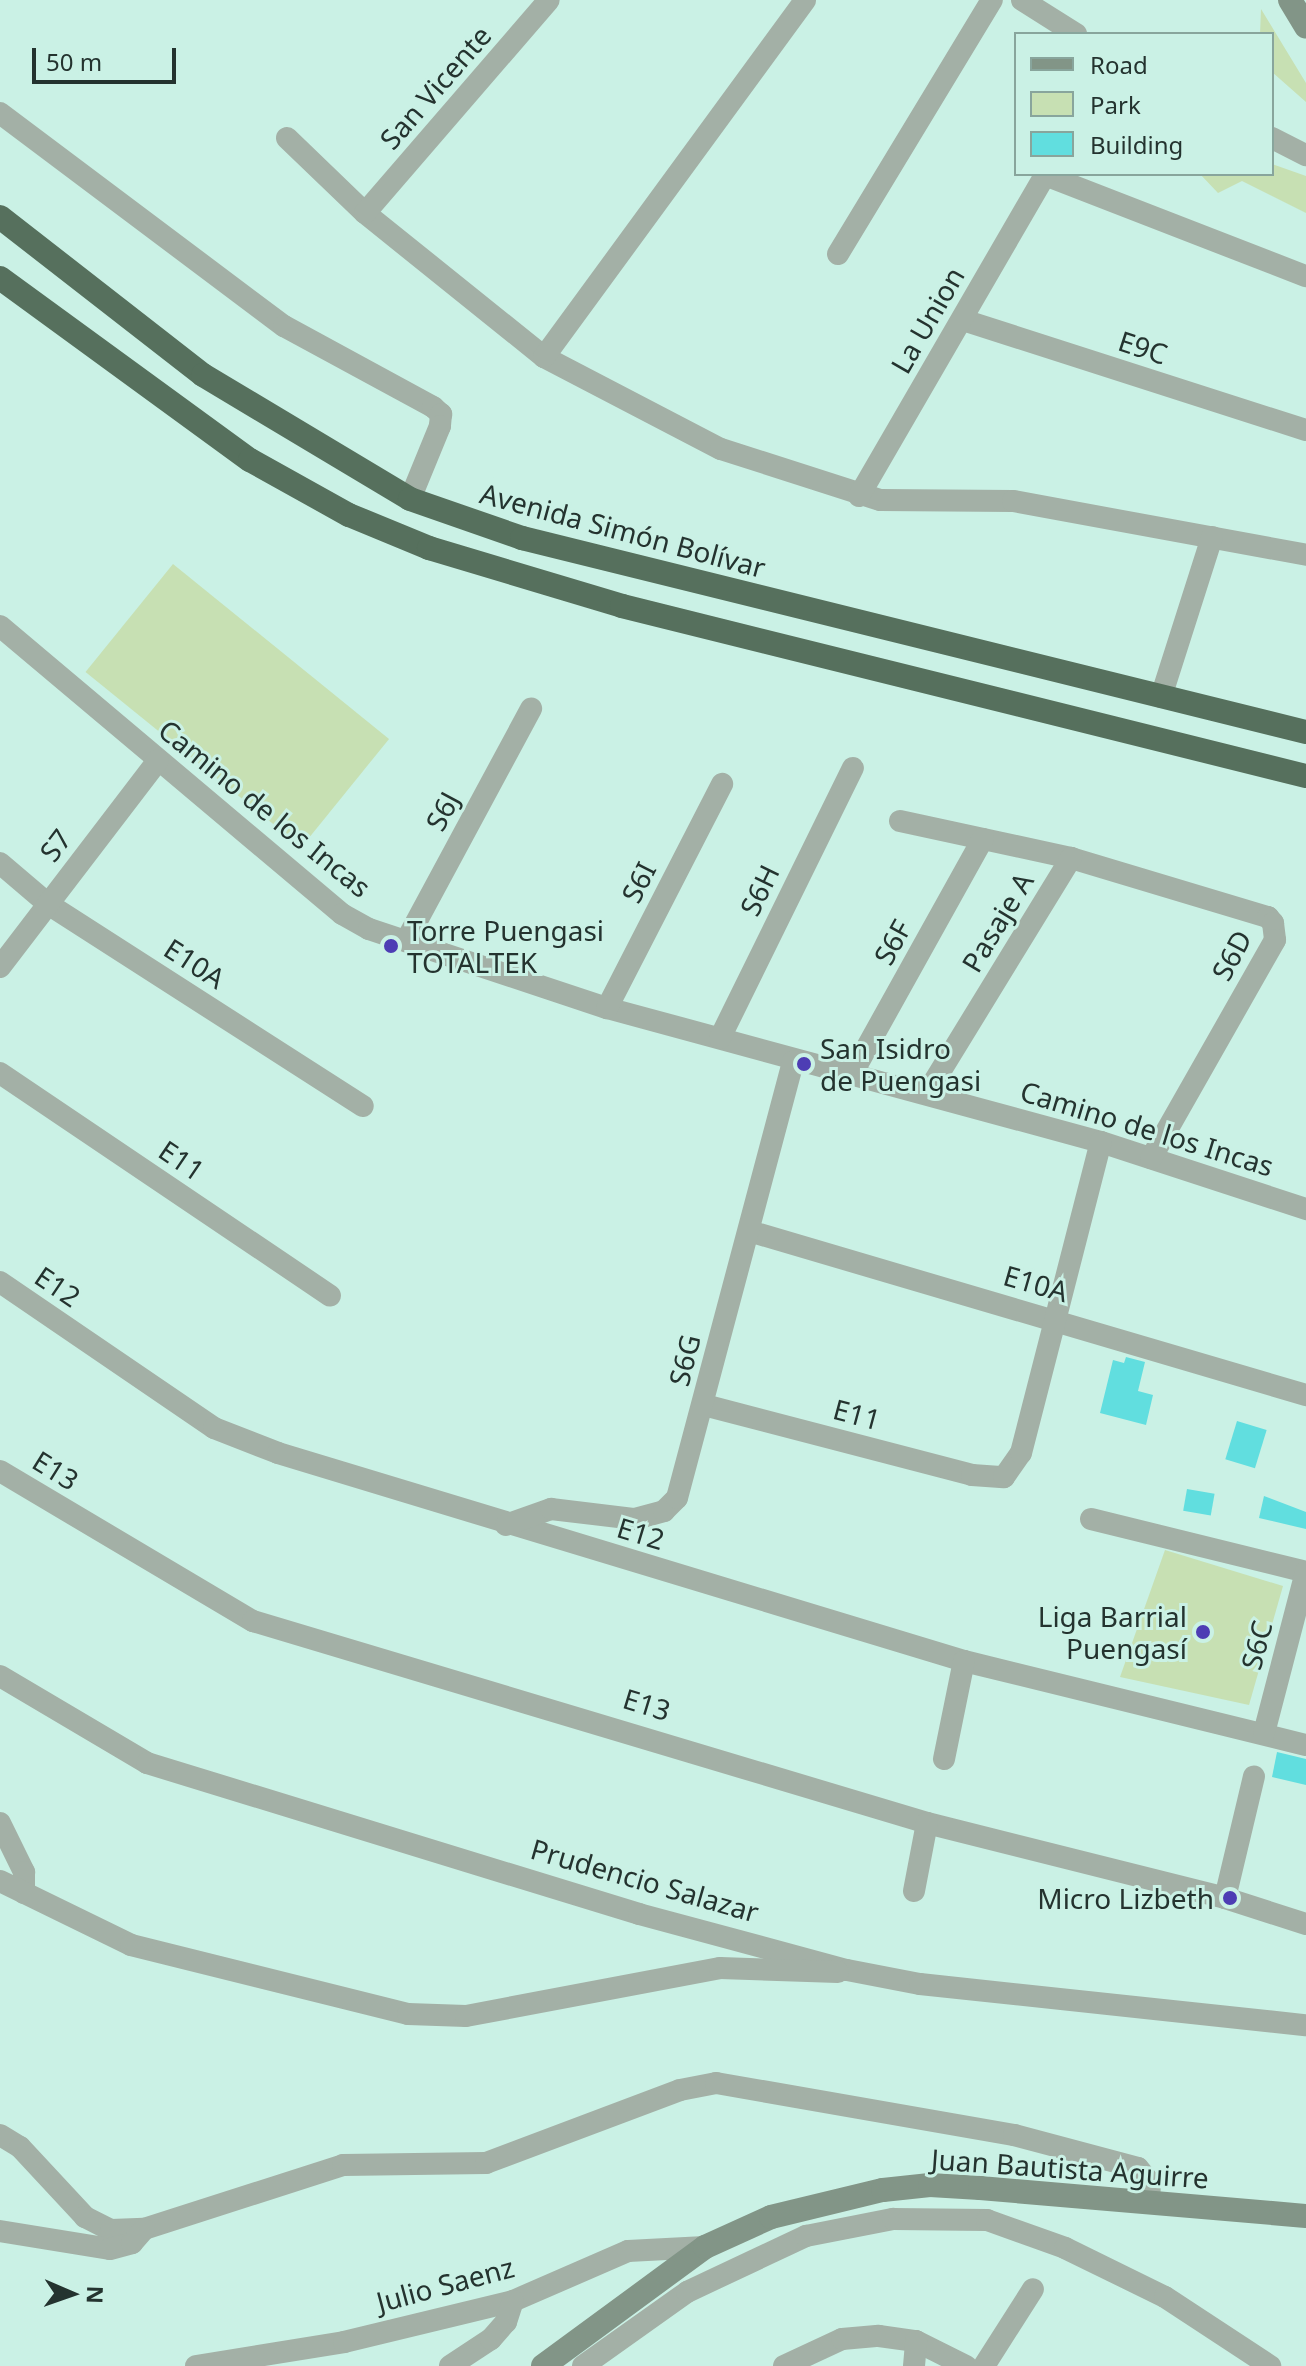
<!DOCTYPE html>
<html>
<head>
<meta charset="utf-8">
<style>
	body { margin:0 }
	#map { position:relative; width:1306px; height:2366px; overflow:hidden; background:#caf1e5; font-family:"Noto Sans",sans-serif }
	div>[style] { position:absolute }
	.green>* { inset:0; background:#c7e0b3; transform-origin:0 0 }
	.building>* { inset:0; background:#61dedf; transform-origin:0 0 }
	.street>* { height:22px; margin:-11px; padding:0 11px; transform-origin:11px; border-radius:11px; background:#a3b0a6 }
	.secondary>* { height:24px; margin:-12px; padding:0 12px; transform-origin:12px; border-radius:12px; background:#829587 }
	.highway>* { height:24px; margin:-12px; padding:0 12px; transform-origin:12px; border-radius:12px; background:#56705d }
	.dots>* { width:22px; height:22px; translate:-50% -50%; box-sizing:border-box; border:4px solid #caf1e5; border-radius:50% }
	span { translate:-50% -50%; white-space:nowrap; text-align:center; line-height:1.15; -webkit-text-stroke:6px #caf1e5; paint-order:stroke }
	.street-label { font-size:28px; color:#24332f }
	.poi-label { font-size:28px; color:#24332f }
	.left { translate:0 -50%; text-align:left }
	.right { translate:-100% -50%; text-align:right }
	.legend { position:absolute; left:1014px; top:32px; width:260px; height:144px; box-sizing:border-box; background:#caf1e5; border:2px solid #88a59c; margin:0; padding:10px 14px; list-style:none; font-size:24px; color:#24332f }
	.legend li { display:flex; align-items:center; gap:16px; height:40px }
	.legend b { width:40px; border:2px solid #88a59c }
	.north { position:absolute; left:32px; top:2254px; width:80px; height:80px; -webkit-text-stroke:6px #caf1e5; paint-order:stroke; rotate:92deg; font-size:22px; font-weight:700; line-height:32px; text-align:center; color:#24332f }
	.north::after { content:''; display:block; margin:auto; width:28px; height:36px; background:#24332f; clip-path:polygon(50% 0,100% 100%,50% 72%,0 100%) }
	.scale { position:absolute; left:32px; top:48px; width:144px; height:36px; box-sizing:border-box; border:4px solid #24332f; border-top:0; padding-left:10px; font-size:24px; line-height:28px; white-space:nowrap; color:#24332f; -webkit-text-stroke:6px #caf1e5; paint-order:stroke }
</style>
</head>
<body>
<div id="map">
	<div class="green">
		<i style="clip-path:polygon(1261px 9px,1306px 83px,1306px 102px,1272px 72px,1272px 34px,1260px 34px)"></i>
		<i style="clip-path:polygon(1272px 164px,1306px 176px,1306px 213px,1242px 181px,1218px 193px,1200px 174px,1272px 174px)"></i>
		<i style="left:173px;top:564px;width:278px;height:139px;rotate:39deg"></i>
		<i style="clip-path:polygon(1165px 1550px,1283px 1586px,1249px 1705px,1120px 1677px)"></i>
	</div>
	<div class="building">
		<i style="clip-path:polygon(1126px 1357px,1145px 1362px,1138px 1391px,1153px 1395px,1146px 1425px,1100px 1413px,1113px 1360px,1124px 1363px)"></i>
		<i style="left:1237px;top:1421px;width:31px;height:40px;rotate:17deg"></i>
		<i style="left:1187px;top:1489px;width:28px;height:22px;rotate:10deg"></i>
		<i style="clip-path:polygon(1264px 1496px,1306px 1512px,1306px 1529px,1259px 1518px)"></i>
		<i style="clip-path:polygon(1277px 1752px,1306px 1759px,1306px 1785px,1272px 1777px)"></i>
	</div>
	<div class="street">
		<i style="left:1022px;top:0;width:64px;rotate:32.2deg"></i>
		<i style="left:0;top:113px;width:355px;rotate:36.9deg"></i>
		<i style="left:284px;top:326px;width:170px;rotate:28.5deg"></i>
		<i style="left:433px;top:407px;width:11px;rotate:41deg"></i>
		<i style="left:441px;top:414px;width:12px;rotate:95deg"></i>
		<i style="left:440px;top:426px;width:79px;rotate:112.3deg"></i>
		<i style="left:287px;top:138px;width:108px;rotate:43.9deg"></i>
		<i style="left:365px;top:213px;width:230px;rotate:38.8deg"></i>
		<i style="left:544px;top:357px;width:199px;rotate:27.5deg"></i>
		<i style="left:721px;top:449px;width:167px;rotate:17.8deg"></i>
		<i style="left:880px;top:500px;width:133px;rotate:0.4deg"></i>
		<i style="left:1013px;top:501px;width:298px;rotate:10.4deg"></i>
		<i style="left:1272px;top:138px;width:38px;rotate:27deg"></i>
		<i style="left:1045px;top:175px;width:280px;rotate:21.2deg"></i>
		<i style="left:365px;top:213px;width:281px;rotate:-49.2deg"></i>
		<i style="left:838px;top:254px;width:297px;rotate:-58.8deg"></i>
		<i style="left:963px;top:320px;width:360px;rotate:17.8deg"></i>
		<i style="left:544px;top:357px;width:442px;rotate:-53.8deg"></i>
		<i style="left:859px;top:496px;width:372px;rotate:-59.9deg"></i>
		<i style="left:0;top:626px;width:447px;rotate:40.1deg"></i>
		<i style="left:342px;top:914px;width:31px;rotate:29deg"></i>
		<i style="left:369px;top:929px;width:251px;rotate:18.4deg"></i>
		<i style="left:607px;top:1008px;width:512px;rotate:15.18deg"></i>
		<i style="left:1101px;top:1142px;width:216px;rotate:18.1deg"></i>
		<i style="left:1161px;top:697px;width:168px;rotate:-72.3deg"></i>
		<i style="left:900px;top:821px;width:175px;rotate:12.2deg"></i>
		<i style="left:1071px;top:858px;width:206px;rotate:16.7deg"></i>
		<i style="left:1268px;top:917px;width:8px;rotate:50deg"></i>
		<i style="left:1273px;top:923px;width:17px;rotate:83deg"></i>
		<i style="left:1275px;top:940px;width:251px;rotate:119.6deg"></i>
		<i style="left:0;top:863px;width:63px;rotate:40.5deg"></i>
		<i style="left:48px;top:904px;width:374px;rotate:32.7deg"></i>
		<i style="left:406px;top:941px;width:264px;rotate:-61.7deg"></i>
		<i style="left:0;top:967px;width:260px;rotate:-52.6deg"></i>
		<i style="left:607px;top:1008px;width:252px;rotate:-62.8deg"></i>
		<i style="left:720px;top:1038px;width:301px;rotate:-63.8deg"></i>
		<i style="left:0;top:1073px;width:398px;rotate:34deg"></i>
		<i style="left:852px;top:1074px;width:269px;rotate:-60.9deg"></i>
		<i style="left:927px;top:1093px;width:276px;rotate:-58.5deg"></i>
		<i style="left:749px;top:1231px;width:581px;rotate:16.41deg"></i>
		<i style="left:0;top:1282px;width:259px;rotate:34.3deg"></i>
		<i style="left:214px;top:1428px;width:69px;rotate:21.3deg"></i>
		<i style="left:278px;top:1453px;width:717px;rotate:16.87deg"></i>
		<i style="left:964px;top:1661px;width:352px;rotate:13.8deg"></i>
		<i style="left:704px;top:1405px;width:277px;rotate:14.6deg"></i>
		<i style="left:972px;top:1475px;width:32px;rotate:4deg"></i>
		<i style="left:1004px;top:1477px;width:29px;rotate:-55deg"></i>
		<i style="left:1021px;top:1453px;width:321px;rotate:-75.6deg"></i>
		<i style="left:0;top:1471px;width:294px;rotate:30.7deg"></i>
		<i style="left:253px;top:1621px;width:704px;rotate:16.68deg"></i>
		<i style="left:927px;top:1823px;width:307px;rotate:14.1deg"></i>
		<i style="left:1225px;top:1898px;width:85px;rotate:17.8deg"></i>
		<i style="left:1091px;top:1519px;width:221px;rotate:13.8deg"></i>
		<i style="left:506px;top:1525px;width:48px;rotate:-19.6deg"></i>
		<i style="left:551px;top:1509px;width:85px;rotate:6.8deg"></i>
		<i style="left:635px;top:1519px;width:30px;rotate:-15deg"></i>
		<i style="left:664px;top:1511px;width:18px;rotate:-45deg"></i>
		<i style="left:677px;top:1498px;width:452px;rotate:-75.1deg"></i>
		<i style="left:0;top:1676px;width:171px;rotate:30.6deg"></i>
		<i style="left:147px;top:1763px;width:515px;rotate:17.06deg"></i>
		<i style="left:639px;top:1914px;width:215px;rotate:15.1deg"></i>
		<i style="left:847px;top:1970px;width:74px;rotate:10.9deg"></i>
		<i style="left:920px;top:1984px;width:388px;rotate:6.1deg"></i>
		<i style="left:1264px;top:1733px;width:166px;rotate:-75.4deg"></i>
		<i style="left:944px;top:1759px;width:100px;rotate:-78.5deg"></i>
		<i style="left:0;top:1823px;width:55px;rotate:63.9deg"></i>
		<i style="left:24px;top:1872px;width:21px;rotate:90deg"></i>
		<i style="left:0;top:1881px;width:146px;rotate:26deg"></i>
		<i style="left:131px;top:1945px;width:285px;rotate:14deg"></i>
		<i style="left:408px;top:2014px;width:58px;rotate:2deg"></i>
		<i style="left:466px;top:2016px;width:258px;rotate:-10.7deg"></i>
		<i style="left:720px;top:1968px;width:118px;rotate:1.9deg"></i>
		<i style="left:914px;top:1891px;width:69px;rotate:-79.2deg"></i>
		<i style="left:1225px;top:1898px;width:125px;rotate:-76.6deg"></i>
		<i style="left:0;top:2135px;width:23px;rotate:31deg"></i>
		<i style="left:20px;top:2147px;width:96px;rotate:47.1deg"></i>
		<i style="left:85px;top:2217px;width:29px;rotate:27deg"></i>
		<i style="left:111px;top:2230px;width:33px;rotate:-2deg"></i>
		<i style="left:144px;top:2229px;width:209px;rotate:-17.8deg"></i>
		<i style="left:343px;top:2165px;width:143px;rotate:-0.8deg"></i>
		<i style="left:486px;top:2163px;width:207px;rotate:-20.6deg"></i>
		<i style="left:680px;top:2090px;width:37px;rotate:-11deg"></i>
		<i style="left:716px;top:2083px;width:303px;rotate:9.9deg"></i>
		<i style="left:1014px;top:2135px;width:128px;rotate:14.9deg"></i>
		<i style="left:1138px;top:2168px;width:19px;rotate:51deg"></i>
		<i style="left:1150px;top:2183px;width:20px;rotate:93deg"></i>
		<i style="left:0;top:2231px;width:111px;rotate:9.3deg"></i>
		<i style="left:110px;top:2249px;width:23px;rotate:-15deg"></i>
		<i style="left:132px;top:2243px;width:18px;rotate:-49deg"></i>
		<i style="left:196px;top:2366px;width:150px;rotate:-9.2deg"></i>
		<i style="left:344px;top:2342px;width:174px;rotate:-13.6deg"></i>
		<i style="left:513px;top:2301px;width:125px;rotate:-23.5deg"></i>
		<i style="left:628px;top:2251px;width:77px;rotate:-3deg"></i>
		<i style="left:450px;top:2366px;width:49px;rotate:-33.4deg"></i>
		<i style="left:491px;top:2339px;width:23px;rotate:-49deg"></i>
		<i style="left:506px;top:2322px;width:22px;rotate:-72deg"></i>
		<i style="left:583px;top:2366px;width:128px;rotate:-35.4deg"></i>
		<i style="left:687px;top:2292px;width:132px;rotate:-25.2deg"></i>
		<i style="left:806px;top:2236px;width:89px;rotate:-11.1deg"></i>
		<i style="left:893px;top:2219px;width:94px;rotate:0.6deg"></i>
		<i style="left:987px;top:2220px;width:83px;rotate:19.7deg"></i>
		<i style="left:1065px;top:2248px;width:111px;rotate:26.1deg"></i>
		<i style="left:1165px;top:2297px;width:126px;rotate:33.3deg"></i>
		<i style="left:784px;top:2366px;width:64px;rotate:-25deg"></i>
		<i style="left:842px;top:2339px;width:37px;rotate:-5deg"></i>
		<i style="left:879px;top:2336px;width:37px;rotate:8deg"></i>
		<i style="left:916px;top:2341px;width:56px;rotate:26.6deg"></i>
		<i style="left:914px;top:2366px;width:25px;rotate:-85deg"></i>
		<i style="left:984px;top:2366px;width:91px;rotate:-57.5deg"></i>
	</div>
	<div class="secondary">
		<i style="left:1290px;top:0;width:31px;rotate:59deg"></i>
		<i style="left:543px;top:2366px;width:201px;rotate:-36.3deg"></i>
		<i style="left:705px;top:2247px;width:72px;rotate:-24.4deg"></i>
		<i style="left:771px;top:2217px;width:115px;rotate:-13.6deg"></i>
		<i style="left:883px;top:2190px;width:47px;rotate:-6.1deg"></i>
		<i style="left:930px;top:2185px;width:50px;rotate:3.4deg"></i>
		<i style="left:980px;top:2188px;width:327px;rotate:4.9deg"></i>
	</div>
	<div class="highway">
		<i style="left:0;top:217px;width:257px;rotate:37.9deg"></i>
		<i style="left:203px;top:375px;width:241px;rotate:30.9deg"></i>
		<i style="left:410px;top:499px;width:119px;rotate:19.2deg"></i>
		<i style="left:522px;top:538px;width:808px;rotate:13.9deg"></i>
		<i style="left:0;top:278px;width:309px;rotate:36.1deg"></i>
		<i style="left:250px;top:460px;width:113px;rotate:29.1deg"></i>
		<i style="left:349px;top:515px;width:87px;rotate:22.4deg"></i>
		<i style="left:429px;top:548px;width:202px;rotate:16.7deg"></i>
		<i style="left:622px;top:606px;width:705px;rotate:13.96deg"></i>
	</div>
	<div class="dots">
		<i style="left:391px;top:946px;background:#4d3db4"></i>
		<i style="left:804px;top:1064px;background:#4d3db4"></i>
		<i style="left:1203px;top:1632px;background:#4d3db4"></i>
		<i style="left:1230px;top:1898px;background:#4d3db4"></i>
	</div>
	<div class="street-label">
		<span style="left:435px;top:87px;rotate:-49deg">San Vicente</span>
		<span style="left:927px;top:320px;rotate:-60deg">La Union</span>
		<span style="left:1143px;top:347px;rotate:18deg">E9C</span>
		<span style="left:623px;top:530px;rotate:15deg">Avenida Simón Bolívar</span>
		<span style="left:265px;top:808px;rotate:39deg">Camino de los Incas</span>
		<span style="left:442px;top:811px;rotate:-62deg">S6J</span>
		<span style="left:55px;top:845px;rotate:-53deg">S7</span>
		<span style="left:638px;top:882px;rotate:-63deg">S6I</span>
		<span style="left:759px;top:890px;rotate:-64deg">S6H</span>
		<span style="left:997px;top:922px;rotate:-59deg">Pasaje A</span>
		<span style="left:892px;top:942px;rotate:-61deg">S6F</span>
		<span style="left:1231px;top:955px;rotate:-62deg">S6D</span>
		<span style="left:195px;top:963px;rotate:33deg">E10A</span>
		<span style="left:1147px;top:1128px;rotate:17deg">Camino de los Incas</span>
		<span style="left:182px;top:1160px;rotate:34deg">E11</span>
		<span style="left:1036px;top:1283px;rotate:16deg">E10A</span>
		<span style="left:58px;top:1286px;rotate:34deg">E12</span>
		<span style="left:684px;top:1360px;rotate:-76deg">S6G</span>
		<span style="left:857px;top:1414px;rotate:15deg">E11</span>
		<span style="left:56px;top:1470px;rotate:32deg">E13</span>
		<span style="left:641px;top:1533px;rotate:17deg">E12</span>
		<span style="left:1256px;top:1645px;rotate:-75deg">S6C</span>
		<span style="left:647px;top:1704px;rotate:17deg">E13</span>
		<span style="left:645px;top:1880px;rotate:16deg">Prudencio Salazar</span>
		<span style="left:1070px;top:2168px;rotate:4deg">Juan Bautista Aguirre</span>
		<span style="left:445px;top:2284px;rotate:-15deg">Julio Saenz</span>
	</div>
	<div class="poi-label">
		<span class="left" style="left:407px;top:946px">Torre Puengasi<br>TOTALTEK</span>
		<span class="left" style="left:820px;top:1064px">San Isidro<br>de Puengasi</span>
		<span class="right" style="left:1187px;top:1632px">Liga Barrial<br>Puengasí</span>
		<span class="right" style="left:1214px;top:1898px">Micro Lizbeth</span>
	</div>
	<ul class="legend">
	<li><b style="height:10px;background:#829587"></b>Road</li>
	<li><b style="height:22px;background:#c7e0b3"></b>Park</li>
	<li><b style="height:22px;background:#61dedf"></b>Building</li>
	</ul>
	<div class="north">N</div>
	<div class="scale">50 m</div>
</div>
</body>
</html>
